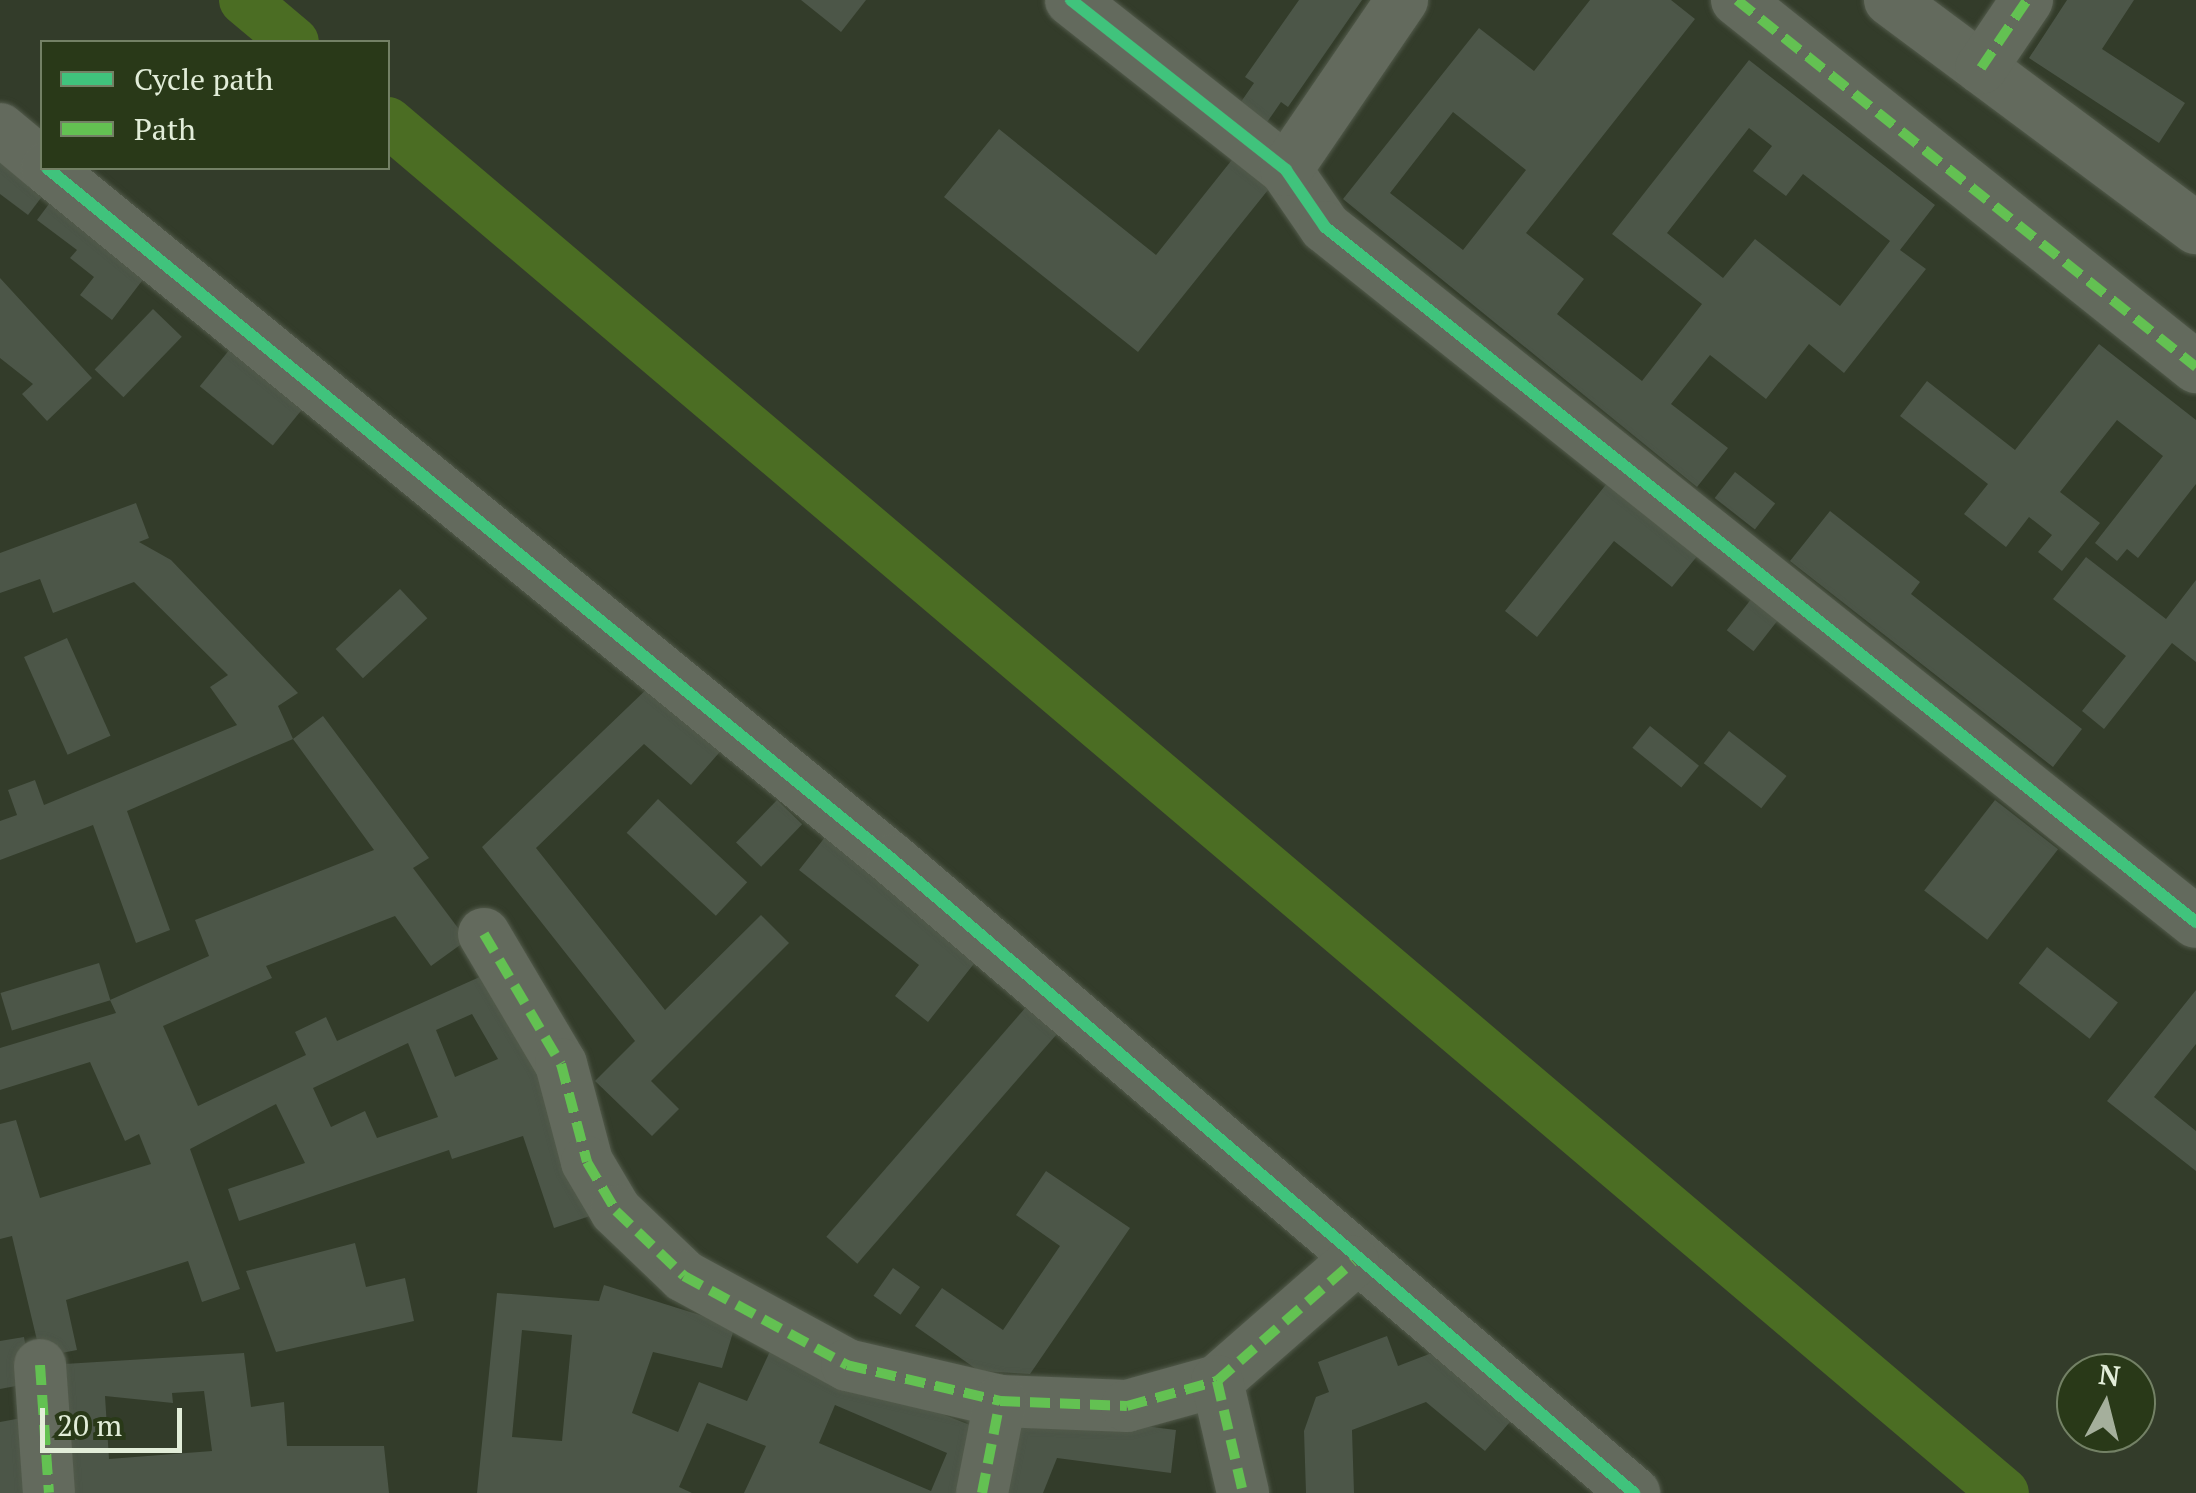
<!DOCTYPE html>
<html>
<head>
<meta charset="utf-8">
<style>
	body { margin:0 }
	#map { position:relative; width:2196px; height:1493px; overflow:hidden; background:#333c2a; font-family:"PT Serif",serif }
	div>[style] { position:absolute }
	.canal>* { height:50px; margin:-25px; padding:0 25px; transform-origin:25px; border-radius:25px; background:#4b6d23 }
	.building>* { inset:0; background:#4c5648; transform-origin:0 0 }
	.roads { filter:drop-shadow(0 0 2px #525a4b) drop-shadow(0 0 2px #525a4b) }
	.street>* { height:52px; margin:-26px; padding:0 26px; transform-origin:26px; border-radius:26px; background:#636a5d }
	.quiet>* { height:10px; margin-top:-5px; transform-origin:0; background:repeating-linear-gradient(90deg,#63c152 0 20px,transparent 0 30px) }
	.cycleway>* { height:12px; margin:-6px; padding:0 6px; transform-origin:6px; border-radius:6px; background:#40c37c }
	span { translate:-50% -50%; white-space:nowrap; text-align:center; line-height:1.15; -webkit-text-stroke:9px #293918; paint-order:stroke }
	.legend { position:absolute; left:40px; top:40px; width:350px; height:130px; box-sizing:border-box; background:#293918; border:2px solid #738165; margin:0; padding:12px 18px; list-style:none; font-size:30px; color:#e2edd9 }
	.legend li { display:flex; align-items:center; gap:20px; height:50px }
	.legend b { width:50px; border:2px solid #738165 }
	.north { position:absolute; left:2056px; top:1353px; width:100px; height:100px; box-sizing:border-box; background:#293918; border:2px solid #738165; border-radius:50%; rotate:7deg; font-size:28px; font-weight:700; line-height:40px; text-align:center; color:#e2edd9 }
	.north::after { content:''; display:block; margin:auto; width:35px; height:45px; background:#a5af9c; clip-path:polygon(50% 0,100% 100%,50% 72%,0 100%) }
	.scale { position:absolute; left:40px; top:1408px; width:142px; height:45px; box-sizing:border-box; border:5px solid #e2edd9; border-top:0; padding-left:12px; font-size:30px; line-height:35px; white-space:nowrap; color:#e2edd9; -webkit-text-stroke:8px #293918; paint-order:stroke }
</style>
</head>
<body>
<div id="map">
	<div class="canal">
		<i style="left:244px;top:0;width:65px;rotate:40deg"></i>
		<i style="left:388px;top:122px;width:2119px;rotate:40.31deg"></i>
	</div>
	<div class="building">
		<i style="clip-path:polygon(801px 0,866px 0,841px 32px)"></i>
		<i style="clip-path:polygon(1299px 0,1362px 0,1288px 107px,1281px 102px,1263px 128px,1236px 109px,1254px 83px,1245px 77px)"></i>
		<i style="clip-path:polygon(evenodd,1590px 0,1671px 0,1695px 19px,1526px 233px,1584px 279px,1557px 314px,1642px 381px,1702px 304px,1612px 234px,1749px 60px,1935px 205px,1900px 250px,1926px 269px,1844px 373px,1809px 344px,1766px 399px,1710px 355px,1671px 404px,1728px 448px,1697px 487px,1343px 199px,1479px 28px,1534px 71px,1590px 0,1453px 112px,1526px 170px,1463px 250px,1390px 193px,1453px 112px,1590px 0,1749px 128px,1772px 146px,1753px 171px,1786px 196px,1803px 174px,1890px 241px,1840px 306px,1755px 239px,1723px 278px,1667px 233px,1749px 128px)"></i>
		<i style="clip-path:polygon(2067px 0,2134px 0,2102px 49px,2185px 103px,2159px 143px,2029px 58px)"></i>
		<i style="clip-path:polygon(999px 129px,1156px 255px,1235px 156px,1272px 185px,1138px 352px,944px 197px)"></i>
		<i style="clip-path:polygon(0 154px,47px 190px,28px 215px,0 194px)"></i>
		<i style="clip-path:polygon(52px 200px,148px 273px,112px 320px,80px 295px,94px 277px,70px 258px,77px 250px,37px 220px)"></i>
		<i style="clip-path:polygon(0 278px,92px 378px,47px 421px,22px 394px,33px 384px,0 358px)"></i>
		<i style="left:153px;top:309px;width:40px;height:84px;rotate:44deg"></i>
		<i style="clip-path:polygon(2099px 344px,2196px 420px,2196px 484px,2138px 558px,2127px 549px,2117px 561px,2095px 543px,2163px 456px,2117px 420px,2060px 492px,2100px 523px,2062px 571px,2038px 552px,2052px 535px,2029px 517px,2006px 547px,1964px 514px,1988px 484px,1900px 416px,1927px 381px,2015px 450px)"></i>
		<i style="left:230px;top:349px;width:94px;height:48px;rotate:39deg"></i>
		<i style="left:1735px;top:472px;width:51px;height:33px;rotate:38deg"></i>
		<i style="clip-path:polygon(1612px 477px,1703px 549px,1672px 587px,1614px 541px,1537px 637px,1505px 611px)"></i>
		<i style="clip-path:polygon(136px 503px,149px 538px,139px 542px,171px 560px,298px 693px,278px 706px,293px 739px,127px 811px,170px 930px,136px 943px,93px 825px,0 860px,0 821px,17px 815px,8px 790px,35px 780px,44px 805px,237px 725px,210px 687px,228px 675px,134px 582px,53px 613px,40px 579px,0 593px,0 553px)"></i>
		<i style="clip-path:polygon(1830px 511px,1920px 582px,1911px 594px,2082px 729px,2053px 767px,1790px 561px)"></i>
		<i style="clip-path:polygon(2086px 557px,2166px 619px,2196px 580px,2196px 662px,2172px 643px,2104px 729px,2082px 711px,2126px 656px,2053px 599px)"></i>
		<i style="left:400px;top:589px;width:40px;height:88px;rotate:47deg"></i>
		<i style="left:1752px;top:598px;width:34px;height:41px;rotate:38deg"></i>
		<i style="left:67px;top:638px;width:107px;height:47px;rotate:66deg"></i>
		<i style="clip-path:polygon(652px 684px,725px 746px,691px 785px,644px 744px,536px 848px,665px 1010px,761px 915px,789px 943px,651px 1081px,679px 1109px,652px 1136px,595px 1081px,635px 1041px,482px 847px)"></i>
		<i style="clip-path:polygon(evenodd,323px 716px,429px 858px,413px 868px,467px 940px,431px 966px,395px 916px,266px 966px,272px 978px,163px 1026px,198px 1106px,306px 1055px,295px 1032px,326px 1017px,337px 1041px,493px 971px,599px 1213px,554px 1228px,523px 1136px,452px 1159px,449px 1150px,239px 1221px,228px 1189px,305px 1163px,276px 1104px,190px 1149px,240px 1289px,202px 1302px,188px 1261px,66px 1300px,77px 1350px,41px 1357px,12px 1236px,0 1239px,0 1124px,16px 1120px,40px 1198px,151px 1164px,139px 1134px,125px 1141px,90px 1062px,0 1090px,0 1048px,116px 1013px,110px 1000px,209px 956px,195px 920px,374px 850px,293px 739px,323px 716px,472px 1014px,498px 1059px,455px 1077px,436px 1030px,472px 1014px,323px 716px,408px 1043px,438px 1117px,377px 1138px,365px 1111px,331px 1127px,313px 1088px,408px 1043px)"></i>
		<i style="left:1650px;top:726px;width:63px;height:28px;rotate:39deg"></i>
		<i style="left:1729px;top:731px;width:73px;height:41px;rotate:38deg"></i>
		<i style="left:658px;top:799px;width:122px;height:46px;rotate:43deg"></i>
		<i style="left:777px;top:800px;width:35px;height:59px;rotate:44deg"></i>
		<i style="left:1995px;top:800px;width:80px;height:115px;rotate:38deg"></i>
		<i style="clip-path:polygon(826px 836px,980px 956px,928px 1022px,895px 996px,919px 965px,799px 870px)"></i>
		<i style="left:2047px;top:947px;width:90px;height:46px;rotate:38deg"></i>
		<i style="left:99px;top:963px;width:39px;height:103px;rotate:73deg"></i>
		<i style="clip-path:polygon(2196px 990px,2196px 1044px,2154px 1097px,2196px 1131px,2196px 1171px,2107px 1101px)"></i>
		<i style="left:1033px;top:999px;width:41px;height:315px;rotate:41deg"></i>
		<i style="clip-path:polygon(1046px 1171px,1130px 1228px,1030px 1374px,979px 1371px,915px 1326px,942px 1288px,1003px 1330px,1060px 1246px,1016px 1215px)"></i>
		<i style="clip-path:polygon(355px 1243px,366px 1287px,405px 1278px,414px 1321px,276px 1352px,246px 1271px)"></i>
		<i style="left:893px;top:1268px;width:33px;height:34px;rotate:35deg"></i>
		<i style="clip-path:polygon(evenodd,604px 1285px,735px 1326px,722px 1368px,653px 1352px,632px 1413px,678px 1432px,699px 1382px,747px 1401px,772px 1347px,975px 1427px,965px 1493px,744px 1493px,766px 1446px,707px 1423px,679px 1487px,692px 1493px,477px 1493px,497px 1293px,599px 1301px,604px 1285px,522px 1330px,572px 1335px,562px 1441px,512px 1437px,522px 1330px,604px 1285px,835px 1405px,947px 1453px,931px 1491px,819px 1443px,835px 1405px)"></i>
		<i style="clip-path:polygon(1387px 1336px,1398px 1366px,1437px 1351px,1515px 1416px,1485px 1451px,1426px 1402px,1352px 1430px,1354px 1493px,1306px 1493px,1304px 1431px,1316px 1397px,1329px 1392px,1318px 1362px)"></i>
		<i style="clip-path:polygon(24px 1337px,32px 1383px,0 1389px,0 1341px)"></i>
		<i style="clip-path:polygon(evenodd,244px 1353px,251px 1407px,284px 1402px,287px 1446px,384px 1446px,389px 1493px,56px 1493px,48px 1365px,244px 1353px,204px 1391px,212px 1451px,109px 1459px,105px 1396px,173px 1403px,172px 1393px,204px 1391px)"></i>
		<i style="clip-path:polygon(1049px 1414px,1176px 1430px,1171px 1473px,1057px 1458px,1043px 1493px,993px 1493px,1021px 1421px)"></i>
		<i style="clip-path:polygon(27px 1417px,38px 1493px,0 1493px,0 1422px)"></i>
	</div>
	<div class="roads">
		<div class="street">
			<i style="left:1071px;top:0;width:274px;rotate:38.3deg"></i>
			<i style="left:1286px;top:170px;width:69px;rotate:55.6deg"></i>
			<i style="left:1325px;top:227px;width:1114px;rotate:38.59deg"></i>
			<i style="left:1737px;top:0;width:588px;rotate:38.64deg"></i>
			<i style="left:1890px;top:0;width:382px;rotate:36.7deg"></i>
			<i style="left:1981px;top:68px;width:82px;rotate:-55.9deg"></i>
			<i style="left:0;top:129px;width:55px;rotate:39.8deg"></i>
			<i style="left:47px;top:168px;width:1093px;rotate:39.28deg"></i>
			<i style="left:893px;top:860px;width:975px;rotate:40.51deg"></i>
			<i style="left:1286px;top:170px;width:206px;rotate:-55.7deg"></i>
			<i style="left:484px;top:934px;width:151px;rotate:59.4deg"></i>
			<i style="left:561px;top:1064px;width:101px;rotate:75.1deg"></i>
			<i style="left:587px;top:1162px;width:57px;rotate:59.4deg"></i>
			<i style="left:616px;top:1211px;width:94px;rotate:43.7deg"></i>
			<i style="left:684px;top:1276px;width:186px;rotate:28.6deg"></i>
			<i style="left:847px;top:1365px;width:157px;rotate:13.2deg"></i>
			<i style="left:1000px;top:1401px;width:127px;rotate:2.3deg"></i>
			<i style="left:1127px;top:1406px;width:93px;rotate:-15.5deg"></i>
			<i style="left:1217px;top:1381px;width:181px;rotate:-41.2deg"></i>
			<i style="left:40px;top:1365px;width:128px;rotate:86deg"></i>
			<i style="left:1217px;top:1381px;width:115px;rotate:76.9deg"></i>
			<i style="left:982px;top:1493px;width:94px;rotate:-78.9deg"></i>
		</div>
	</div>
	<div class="quiet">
		<i style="left:1737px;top:0;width:588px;rotate:38.64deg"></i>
		<i style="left:1981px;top:68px;width:82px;rotate:-55.9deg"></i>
		<i style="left:484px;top:934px;width:151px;rotate:59.4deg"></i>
		<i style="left:561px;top:1064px;width:101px;rotate:75.1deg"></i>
		<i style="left:587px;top:1162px;width:57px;rotate:59.4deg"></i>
		<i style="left:616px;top:1211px;width:94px;rotate:43.7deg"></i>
		<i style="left:684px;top:1276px;width:186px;rotate:28.6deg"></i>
		<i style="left:847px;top:1365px;width:157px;rotate:13.2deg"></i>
		<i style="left:1000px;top:1401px;width:127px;rotate:2.3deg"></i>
		<i style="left:1127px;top:1406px;width:93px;rotate:-15.5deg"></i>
		<i style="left:1217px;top:1381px;width:181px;rotate:-41.2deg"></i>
		<i style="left:40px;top:1365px;width:128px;rotate:86deg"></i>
		<i style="left:1217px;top:1381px;width:115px;rotate:76.9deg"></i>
		<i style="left:982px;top:1493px;width:94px;rotate:-78.9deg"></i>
	</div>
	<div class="cycleway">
		<i style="left:1071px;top:0;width:274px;rotate:38.3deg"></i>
		<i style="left:1286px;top:170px;width:69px;rotate:55.6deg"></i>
		<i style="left:1325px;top:227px;width:1114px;rotate:38.59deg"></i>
		<i style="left:47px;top:168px;width:1093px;rotate:39.28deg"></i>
		<i style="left:893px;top:860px;width:975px;rotate:40.51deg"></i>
	</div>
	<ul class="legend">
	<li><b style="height:12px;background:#40c37c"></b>Cycle path</li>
	<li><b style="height:12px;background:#63c152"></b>Path</li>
	</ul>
	<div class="north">N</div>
	<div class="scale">20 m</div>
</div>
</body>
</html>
